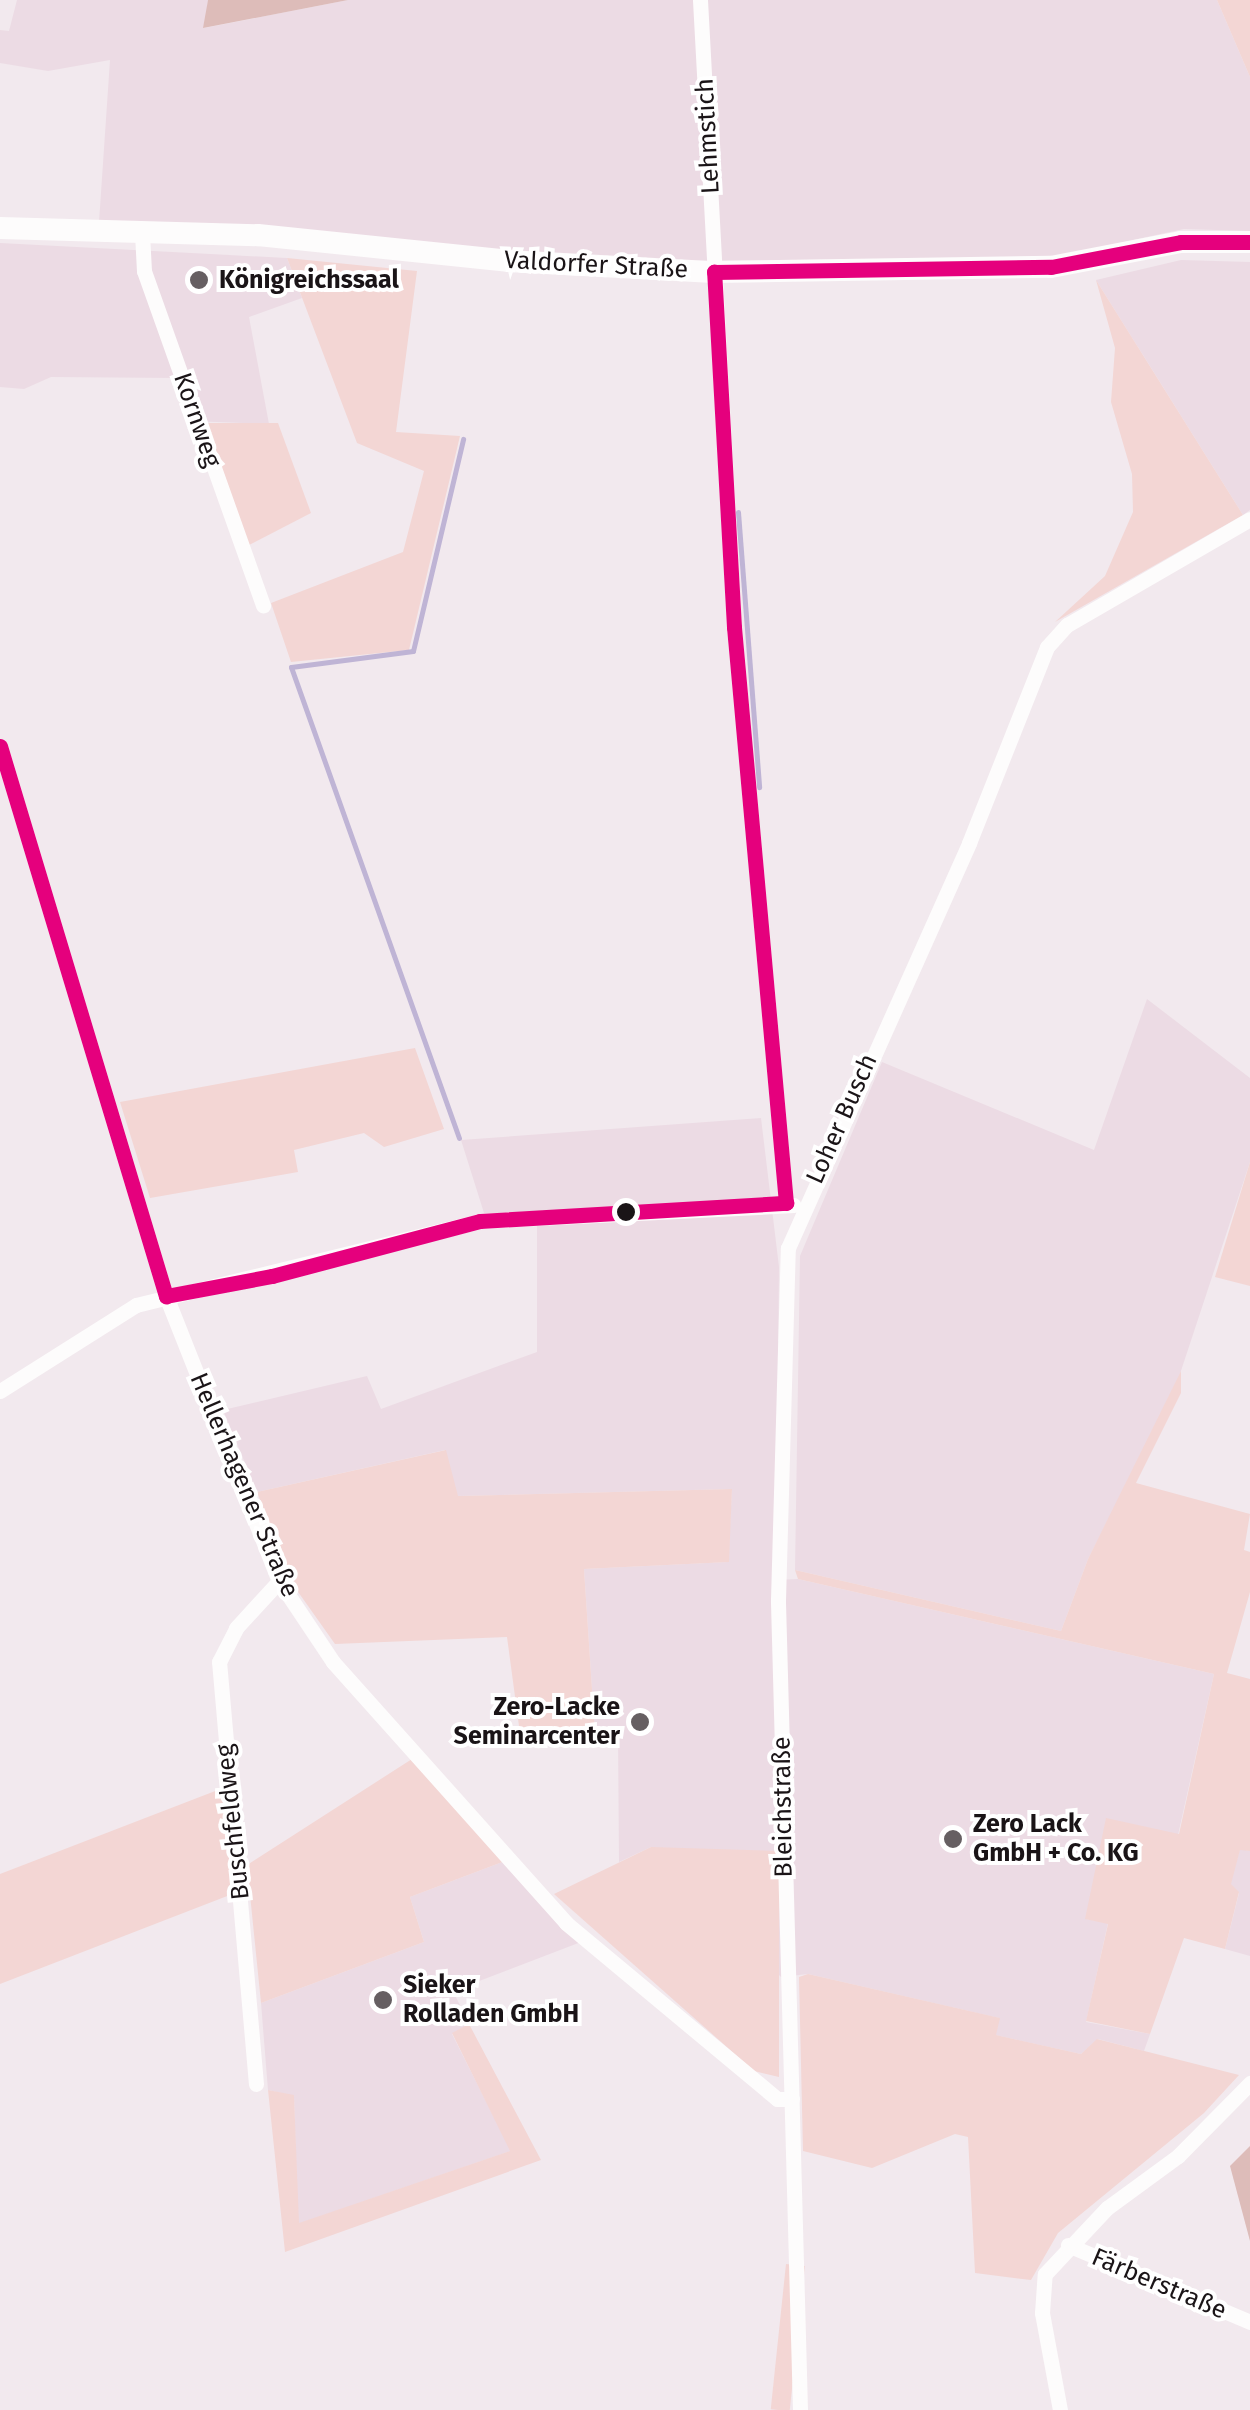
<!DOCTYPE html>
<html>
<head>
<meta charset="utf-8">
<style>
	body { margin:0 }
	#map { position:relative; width:1250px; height:2410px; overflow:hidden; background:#f2e9ee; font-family:"Fira Sans",sans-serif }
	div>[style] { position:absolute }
	.built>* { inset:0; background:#ecdbe4 }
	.green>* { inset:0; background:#f3d6d4; transform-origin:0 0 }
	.forest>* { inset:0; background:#ddbcb9 }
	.stream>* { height:5px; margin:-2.5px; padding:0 2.5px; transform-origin:2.5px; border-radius:2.5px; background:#bfb4d5 }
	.street>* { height:15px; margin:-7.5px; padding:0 7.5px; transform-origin:7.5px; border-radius:7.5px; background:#fdfcfc }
	.secondary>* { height:22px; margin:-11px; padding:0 11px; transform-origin:11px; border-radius:11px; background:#fdfcfc }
	.bus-1>* { height:15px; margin:-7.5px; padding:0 7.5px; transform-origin:7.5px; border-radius:7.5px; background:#e5007d }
	.dots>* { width:28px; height:28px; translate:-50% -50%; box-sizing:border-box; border:5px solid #fff; border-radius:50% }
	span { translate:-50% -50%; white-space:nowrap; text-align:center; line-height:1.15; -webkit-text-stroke:8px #fff; paint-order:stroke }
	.street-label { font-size:25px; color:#1a1417 }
	.poi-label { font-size:25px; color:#1a1417; font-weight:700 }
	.left { translate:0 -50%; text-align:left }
	.right { translate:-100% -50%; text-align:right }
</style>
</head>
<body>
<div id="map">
	<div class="built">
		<i style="clip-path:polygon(17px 0,208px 0,204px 28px,348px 0,1217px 0,1250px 77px,1250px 231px,1184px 229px,1049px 258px,655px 261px,99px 222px,110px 60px,48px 71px,0 63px,0 30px,9px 31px)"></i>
		<i style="clip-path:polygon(0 243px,287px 258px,302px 298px,249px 317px,269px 424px,191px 421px,176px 378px,51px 377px,24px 389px,0 387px)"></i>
		<i style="clip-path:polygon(1181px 260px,1250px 262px,1250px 510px,1243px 515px,1096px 280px)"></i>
		<i style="clip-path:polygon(1147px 999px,1250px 1078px,1250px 1162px,1174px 1392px,1088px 1559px,1061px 1631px,795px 1570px,800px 1256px,882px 1062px,1094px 1150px)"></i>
		<i style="clip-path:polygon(761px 1118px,779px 1267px,776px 1580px,798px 1579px,1214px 1674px,1178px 1835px,1086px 1919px,1108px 1923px,1086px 2022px,1150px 2034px,1144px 2051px,1098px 2039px,1081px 2054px,995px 2035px,999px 2018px,808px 1974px,781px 1977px,651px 1847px,619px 1862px,618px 1734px,595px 1734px,584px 1569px,728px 1562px,732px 1489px,457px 1496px,445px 1450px,257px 1492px,223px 1410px,367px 1376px,381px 1409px,537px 1352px,537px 1216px,484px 1213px,461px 1140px)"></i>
		<i style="clip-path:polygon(1240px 1849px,1250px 1851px,1250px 1956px,1225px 1949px,1239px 1893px,1230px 1884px)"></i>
		<i style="clip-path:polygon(505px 1861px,581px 1942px,453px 1991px,469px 2024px,452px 2034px,511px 2151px,298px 2224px,294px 2096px,268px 2090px,261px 2003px,424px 1942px,410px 1897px)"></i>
	</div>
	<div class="green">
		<i style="clip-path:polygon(1217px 0,1250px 0,1250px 77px)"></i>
		<i style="clip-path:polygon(287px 258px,417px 271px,396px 432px,460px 436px,409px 650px,291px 662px,271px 603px,403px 552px,424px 471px,357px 443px)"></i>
		<i style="clip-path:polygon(1096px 280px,1243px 515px,1055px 622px,1105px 576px,1133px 512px,1132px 474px,1111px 402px,1115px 348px)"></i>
		<i style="clip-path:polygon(206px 423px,278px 423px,311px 513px,249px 545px)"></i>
		<i style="clip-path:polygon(415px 1048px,444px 1129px,384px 1147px,364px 1133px,294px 1150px,298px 1172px,150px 1198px,120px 1102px)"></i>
		<i style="clip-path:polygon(1250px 1162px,1250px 1286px,1215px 1277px)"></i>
		<i style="clip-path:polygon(1181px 1371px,1181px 1393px,1136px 1483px,1250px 1514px,1244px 1550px,1250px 1552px,1250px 1592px,1227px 1673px,1250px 1679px,1250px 1851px,1240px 1850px,1231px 1884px,1239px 1892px,1225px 1949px,1184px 1938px,1150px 2034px,1086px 2021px,1108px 1924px,1085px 1919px,1106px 1818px,1179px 1834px,1214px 1674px,798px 1579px,795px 1570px,1061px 1631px,1088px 1559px)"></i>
		<i style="clip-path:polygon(446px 1450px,458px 1496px,732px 1489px,729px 1562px,584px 1569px,595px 1734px,521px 1741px,507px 1637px,335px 1644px,296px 1589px,257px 1492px)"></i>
		<i style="clip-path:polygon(412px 1759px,505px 1861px,410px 1897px,424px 1942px,261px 2003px,247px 1865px)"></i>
		<i style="clip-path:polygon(223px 1788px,235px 1893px,0 1984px,0 1874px)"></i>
		<i style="clip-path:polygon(651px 1847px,779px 1851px,779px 2077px,754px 2071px,554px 1894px)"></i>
		<i style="clip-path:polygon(808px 1974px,1000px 2018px,996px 2035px,1081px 2054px,1097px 2039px,1239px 2075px,1204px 2113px,1058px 2233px,1031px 2280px,975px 2273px,968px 2137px,955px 2134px,872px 2168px,803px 2151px,799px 1977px)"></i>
		<i style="clip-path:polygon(469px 2024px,541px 2160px,285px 2252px,268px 2090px,294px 2095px,299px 2223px,510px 2151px,452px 2033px)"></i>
		<i style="left:786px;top:2264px;width:19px;height:146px;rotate:6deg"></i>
	</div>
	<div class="forest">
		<i style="clip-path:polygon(208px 0,348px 0,203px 28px)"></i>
		<i style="clip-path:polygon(1250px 2146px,1250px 2241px,1230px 2166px)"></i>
	</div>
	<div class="stream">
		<i style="left:738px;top:512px;width:276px;rotate:85.6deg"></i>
		<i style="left:459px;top:1138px;width:500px;rotate:-109.63deg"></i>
		<i style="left:291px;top:667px;width:123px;rotate:-7.5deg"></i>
		<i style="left:413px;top:651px;width:218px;rotate:-76.7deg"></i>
	</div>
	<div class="street">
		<i style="left:700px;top:0;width:628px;rotate:86.9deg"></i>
		<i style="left:734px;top:627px;width:578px;rotate:84.84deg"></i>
		<i style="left:142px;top:233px;width:38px;rotate:87deg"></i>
		<i style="left:144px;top:271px;width:355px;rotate:70.4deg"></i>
		<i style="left:0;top:746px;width:575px;rotate:73.21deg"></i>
		<i style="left:166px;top:1296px;width:307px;rotate:68.4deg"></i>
		<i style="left:279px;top:1581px;width:97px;rotate:56.3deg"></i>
		<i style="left:333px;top:1662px;width:350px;rotate:48.2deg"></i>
		<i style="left:566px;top:1923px;width:275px;rotate:39.8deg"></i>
		<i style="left:777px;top:2099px;width:15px"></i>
		<i style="left:0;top:1391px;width:161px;rotate:-32.3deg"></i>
		<i style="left:136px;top:1305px;width:354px;rotate:-13.7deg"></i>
		<i style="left:480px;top:1221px;width:314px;rotate:-2.9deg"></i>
		<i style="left:256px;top:2084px;width:424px;rotate:-95deg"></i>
		<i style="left:219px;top:1662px;width:38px;rotate:-63deg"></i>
		<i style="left:236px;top:1628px;width:64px;rotate:-47.5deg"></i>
		<i style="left:1068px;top:2245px;width:198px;rotate:22.9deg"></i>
		<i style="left:800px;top:2410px;width:810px;rotate:-91.56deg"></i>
		<i style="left:778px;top:1600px;width:352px;rotate:-88.4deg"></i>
		<i style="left:788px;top:1248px;width:444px;rotate:-65.9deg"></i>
		<i style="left:969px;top:843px;width:211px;rotate:-68.3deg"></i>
		<i style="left:1047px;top:647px;width:30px;rotate:-48deg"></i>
		<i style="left:1067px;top:625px;width:211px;rotate:-30.1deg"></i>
		<i style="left:1060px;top:2410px;width:99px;rotate:-100.5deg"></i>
		<i style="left:1042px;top:2313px;width:39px;rotate:-86deg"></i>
		<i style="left:1045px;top:2274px;width:91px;rotate:-46.8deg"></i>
		<i style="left:1107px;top:2208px;width:88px;rotate:-36.2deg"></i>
		<i style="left:1178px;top:2156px;width:103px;rotate:-45.4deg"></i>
	</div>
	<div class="secondary">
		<i style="left:0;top:228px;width:258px;rotate:1.6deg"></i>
		<i style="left:258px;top:235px;width:251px;rotate:5.9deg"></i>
		<i style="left:508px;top:261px;width:206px;rotate:3.1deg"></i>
		<i style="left:714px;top:272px;width:337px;rotate:-0.9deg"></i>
		<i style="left:1051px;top:267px;width:132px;rotate:-10.9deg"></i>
		<i style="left:1181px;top:242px;width:69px"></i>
	</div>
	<div class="bus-1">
		<i style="left:0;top:746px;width:575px;rotate:73.21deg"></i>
		<i style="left:166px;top:1296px;width:108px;rotate:-10.7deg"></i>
		<i style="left:272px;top:1276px;width:215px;rotate:-14.8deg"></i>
		<i style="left:480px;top:1221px;width:307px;rotate:-3.4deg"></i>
		<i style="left:786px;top:1203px;width:578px;rotate:-95.16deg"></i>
		<i style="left:734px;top:627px;width:356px;rotate:-93.2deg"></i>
		<i style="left:714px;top:272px;width:337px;rotate:-0.9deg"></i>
		<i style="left:1051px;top:267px;width:132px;rotate:-10.9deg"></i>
		<i style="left:1181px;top:242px;width:69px"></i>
	</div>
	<div class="dots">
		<i style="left:199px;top:280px;background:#665f62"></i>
		<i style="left:626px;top:1212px;background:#1a1417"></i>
		<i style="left:640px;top:1722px;background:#665f62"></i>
		<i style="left:953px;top:1839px;background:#665f62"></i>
		<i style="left:383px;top:2000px;background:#665f62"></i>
	</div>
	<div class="street-label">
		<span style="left:708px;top:136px;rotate:-93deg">Lehmstich</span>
		<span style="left:596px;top:265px;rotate:3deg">Valdorfer Straße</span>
		<span style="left:197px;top:420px;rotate:71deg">Kornweg</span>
		<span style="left:842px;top:1119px;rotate:-66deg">Loher Busch</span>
		<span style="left:244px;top:1485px;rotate:67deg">Hellerhagener Straße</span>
		<span style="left:783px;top:1807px;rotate:-91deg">Bleichstraße</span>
		<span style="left:233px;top:1822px;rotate:-96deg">Buschfeldweg</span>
		<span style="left:1159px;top:2284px;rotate:23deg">Färberstraße</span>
	</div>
	<div class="poi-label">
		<span class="left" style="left:219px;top:280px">Königreichssaal</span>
		<span class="right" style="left:620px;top:1722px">Zero-Lacke<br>Seminarcenter</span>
		<span class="left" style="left:973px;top:1839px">Zero Lack<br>GmbH + Co. KG</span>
		<span class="left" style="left:403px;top:2000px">Sieker<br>Rolladen GmbH</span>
	</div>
</div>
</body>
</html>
